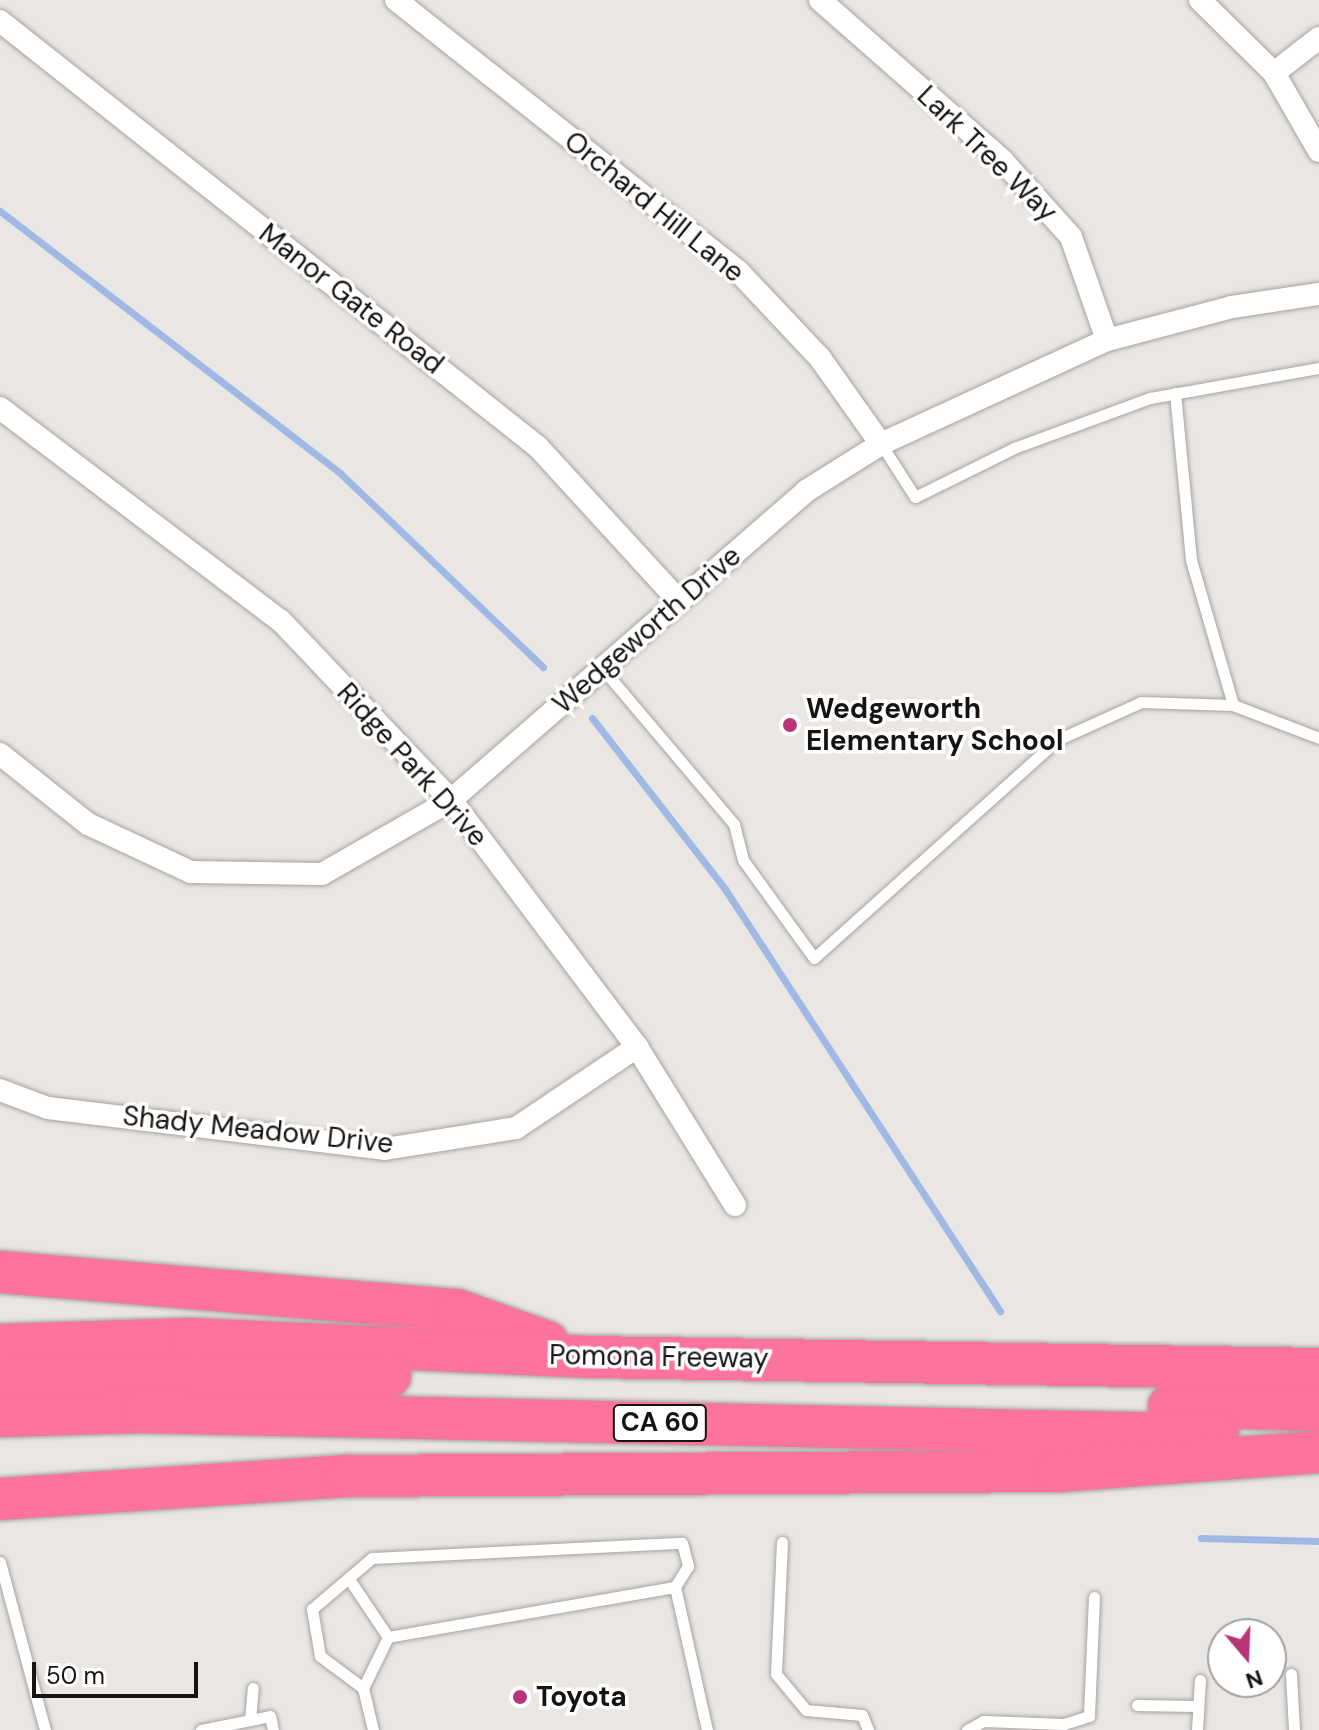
<!DOCTYPE html>
<html>
<head>
<meta charset="utf-8">
<style>
	body { margin:0 }
	#map { position:relative; width:1319px; height:1730px; overflow:hidden; background:#e9e6e3; font-family:"DM Sans",sans-serif }
	div>[style] { position:absolute }
	.stream>* { height:7px; margin:-3.5px; padding:0 3.5px; transform-origin:3.5px; border-radius:3.5px; background:#9fb9e4 }
	.roads { filter:drop-shadow(0 0 2px #a6a3a0) drop-shadow(0 0 2px #a6a3a0) }
	.service>* { height:11px; margin:-5.5px; padding:0 5.5px; transform-origin:5.5px; border-radius:5.5px; background:#fff }
	.minor>* { height:22px; margin:-11px; padding:0 11px; transform-origin:11px; border-radius:11px; background:#fff }
	.motorway>* { height:42px; margin:-21px; padding:0 21px; transform-origin:21px; border-radius:21px; background:#fc739b }
	.dots>* { width:22px; height:22px; translate:-50% -50%; box-sizing:border-box; border:4px solid #fff; border-radius:50% }
	span { translate:-50% -50%; white-space:nowrap; text-align:center; line-height:1.15; -webkit-text-stroke:7px #fff; paint-order:stroke }
	.shield-label span { padding:2px 6px; background:#fff; border:2px solid; border-radius:6px; -webkit-text-stroke-width:0 }
	.shield-label { font-size:26px; color:#161413; font-weight:700 }
	.street-label { font-size:28px; color:#161413 }
	.poi-label { font-size:28px; color:#161413; font-weight:700 }
	.left { translate:0 -50%; text-align:left }
	.north { position:absolute; left:1207px; top:1618px; width:80px; height:80px; box-sizing:border-box; background:#fff; border:2px solid #a2a1a1; border-radius:50%; rotate:161deg; font-size:22px; font-weight:700; line-height:32px; text-align:center; color:#161413 }
	.north::after { content:''; display:block; margin:auto; width:28px; height:36px; background:#b9357a; clip-path:polygon(50% 0,100% 100%,50% 72%,0 100%) }
	.scale { position:absolute; left:32px; top:1662px; width:166px; height:36px; box-sizing:border-box; border:4px solid #161413; border-top:0; padding-left:10px; font-size:24px; line-height:28px; white-space:nowrap; color:#161413; -webkit-text-stroke:6px #fff; paint-order:stroke }
</style>
</head>
<body>
<div id="map">
	<div class="stream">
		<i style="left:0;top:211px;width:429px;rotate:37.6deg"></i>
		<i style="left:340px;top:473px;width:281px;rotate:43.7deg"></i>
		<i style="left:592px;top:718px;width:217px;rotate:52.1deg"></i>
		<i style="left:725px;top:889px;width:504px;rotate:56.91deg"></i>
		<i style="left:1201px;top:1538px;width:118px;rotate:1.5deg"></i>
	</div>
	<div class="roads">
		<div class="service">
			<i style="left:1175px;top:393px;width:168px;rotate:84.5deg"></i>
			<i style="left:1191px;top:560px;width:151px;rotate:73.8deg"></i>
			<i style="left:881px;top:444px;width:63px;rotate:57.3deg"></i>
			<i style="left:915px;top:497px;width:110px;rotate:-26.3deg"></i>
			<i style="left:1014px;top:448px;width:145px;rotate:-20.2deg"></i>
			<i style="left:1150px;top:398px;width:172px;rotate:-10.1deg"></i>
			<i style="left:602px;top:668px;width:204px;rotate:49.8deg"></i>
			<i style="left:734px;top:824px;width:37px;rotate:76deg"></i>
			<i style="left:743px;top:860px;width:121px;rotate:54.1deg"></i>
			<i style="left:814px;top:958px;width:326px;rotate:-41.9deg"></i>
			<i style="left:1057px;top:740px;width:92px;rotate:-24.3deg"></i>
			<i style="left:1141px;top:702px;width:92px;rotate:1.9deg"></i>
			<i style="left:1233px;top:705px;width:92px;rotate:21deg"></i>
			<i style="left:782px;top:1542px;width:132px;rotate:92.6deg"></i>
			<i style="left:776px;top:1674px;width:47px;rotate:50.2deg"></i>
			<i style="left:806px;top:1710px;width:56px;rotate:5.1deg"></i>
			<i style="left:862px;top:1715px;width:16px;rotate:68deg"></i>
			<i style="left:0;top:1562px;width:174px;rotate:75deg"></i>
			<i style="left:349px;top:1579px;width:70px;rotate:56.1deg"></i>
			<i style="left:1291px;top:1674px;width:56px;rotate:86.9deg"></i>
			<i style="left:363px;top:1688px;width:54px;rotate:-143.3deg"></i>
			<i style="left:320px;top:1656px;width:48px;rotate:-99.7deg"></i>
			<i style="left:312px;top:1609px;width:79px;rotate:-40.4deg"></i>
			<i style="left:372px;top:1558px;width:310px;rotate:-2.8deg"></i>
			<i style="left:682px;top:1543px;width:24px;rotate:75deg"></i>
			<i style="left:688px;top:1566px;width:25px;rotate:122deg"></i>
			<i style="left:1137px;top:1705px;width:61px;rotate:0.9deg"></i>
			<i style="left:250px;top:1720px;width:32px;rotate:-85deg"></i>
			<i style="left:201px;top:1730px;width:70px;rotate:-11.5deg"></i>
			<i style="left:270px;top:1716px;width:14px;rotate:78deg"></i>
			<i style="left:373px;top:1730px;width:43px;rotate:-103.4deg"></i>
			<i style="left:363px;top:1688px;width:57px;rotate:-63.9deg"></i>
			<i style="left:388px;top:1637px;width:291px;rotate:-9.9deg"></i>
			<i style="left:675px;top:1587px;width:147px;rotate:77.4deg"></i>
			<i style="left:967px;top:1730px;width:18px;rotate:-29deg"></i>
			<i style="left:983px;top:1721px;width:81px;rotate:2.1deg"></i>
			<i style="left:1064px;top:1724px;width:26px;rotate:-18deg"></i>
			<i style="left:1089px;top:1716px;width:119px;rotate:-87.6deg"></i>
			<i style="left:1197px;top:1730px;width:50px;rotate:-86.6deg"></i>
		</div>
		<div class="minor">
			<i style="left:396px;top:0;width:436px;rotate:38.4deg"></i>
			<i style="left:738px;top:271px;width:120px;rotate:46.7deg"></i>
			<i style="left:820px;top:358px;width:105px;rotate:54.7deg"></i>
			<i style="left:820px;top:0;width:242px;rotate:41.3deg"></i>
			<i style="left:1002px;top:160px;width:103px;rotate:48.1deg"></i>
			<i style="left:1071px;top:237px;width:109px;rotate:70.7deg"></i>
			<i style="left:1200px;top:0;width:104px;rotate:44.6deg"></i>
			<i style="left:1274px;top:73px;width:90px;rotate:60deg"></i>
			<i style="left:0;top:21px;width:686px;rotate:38.37deg"></i>
			<i style="left:538px;top:447px;width:209px;rotate:47.5deg"></i>
			<i style="left:1274px;top:73px;width:57px;rotate:-37.9deg"></i>
			<i style="left:0;top:408px;width:353px;rotate:37.2deg"></i>
			<i style="left:281px;top:621px;width:247px;rotate:46.5deg"></i>
			<i style="left:451px;top:800px;width:309px;rotate:53deg"></i>
			<i style="left:637px;top:1047px;width:186px;rotate:58.2deg"></i>
			<i style="left:0;top:754px;width:112px;rotate:38.5deg"></i>
			<i style="left:88px;top:824px;width:114px;rotate:25deg"></i>
			<i style="left:191px;top:872px;width:131px;rotate:0.9deg"></i>
			<i style="left:322px;top:874px;width:149px;rotate:-29.8deg"></i>
			<i style="left:451px;top:800px;width:471px;rotate:-41deg"></i>
			<i style="left:806px;top:491px;width:89px;rotate:-32.1deg"></i>
			<i style="left:881px;top:444px;width:249px;rotate:-24.7deg"></i>
			<i style="left:1107px;top:340px;width:129px;rotate:-14.8deg"></i>
			<i style="left:1232px;top:307px;width:88px;rotate:-8.5deg"></i>
			<i style="left:0;top:1090px;width:51px;rotate:20.6deg"></i>
			<i style="left:48px;top:1108px;width:339px;rotate:6.9deg"></i>
			<i style="left:385px;top:1149px;width:133px;rotate:-9.1deg"></i>
			<i style="left:516px;top:1128px;width:146px;rotate:-33.8deg"></i>
		</div>
		<div class="motorway">
			<i style="left:0;top:1272px;width:459px;rotate:4.8deg"></i>
			<i style="left:457px;top:1310px;width:96px;rotate:19.6deg"></i>
			<i style="left:0;top:1345px;width:191px;rotate:-1.8deg"></i>
			<i style="left:191px;top:1339px;width:399px;rotate:2.6deg"></i>
			<i style="left:590px;top:1357px;width:729px;rotate:0.94deg"></i>
			<i style="left:0;top:1374px;width:390px;rotate:0.3deg"></i>
			<i style="left:1169px;top:1406px;width:150px;rotate:1.5deg"></i>
			<i style="left:0;top:1416px;width:141px;rotate:-1.6deg"></i>
			<i style="left:141px;top:1412px;width:1077px;rotate:1.22deg"></i>
			<i style="left:0;top:1499px;width:349px;rotate:-3.8deg"></i>
			<i style="left:348px;top:1476px;width:711px;rotate:-0.4deg"></i>
			<i style="left:1059px;top:1471px;width:261px;rotate:-4.2deg"></i>
		</div>
	</div>
	<div class="dots">
		<i style="left:790px;top:725px;background:#b9357a"></i>
		<i style="left:520px;top:1697px;background:#b9357a"></i>
	</div>
	<div class="shield-label">
		<span style="left:660px;top:1423px">CA 60</span>
	</div>
	<div class="street-label">
		<span style="left:987px;top:154px;rotate:44deg">Lark Tree Way</span>
		<span style="left:654px;top:207px;rotate:39deg">Orchard Hill Lane</span>
		<span style="left:351px;top:299px;rotate:38deg">Manor Gate Road</span>
		<span style="left:647px;top:630px;rotate:-41deg">Wedgeworth Drive</span>
		<span style="left:412px;top:765px;rotate:48deg">Ridge Park Drive</span>
		<span style="left:258px;top:1130px;rotate:6deg">Shady Meadow Drive</span>
		<span style="left:659px;top:1357px;rotate:1deg">Pomona Freeway</span>
	</div>
	<div class="poi-label">
		<span class="left" style="left:806px;top:725px">Wedgeworth<br>Elementary School</span>
		<span class="left" style="left:536px;top:1697px">Toyota</span>
	</div>
	<div class="north">N</div>
	<div class="scale">50 m</div>
</div>
</body>
</html>
